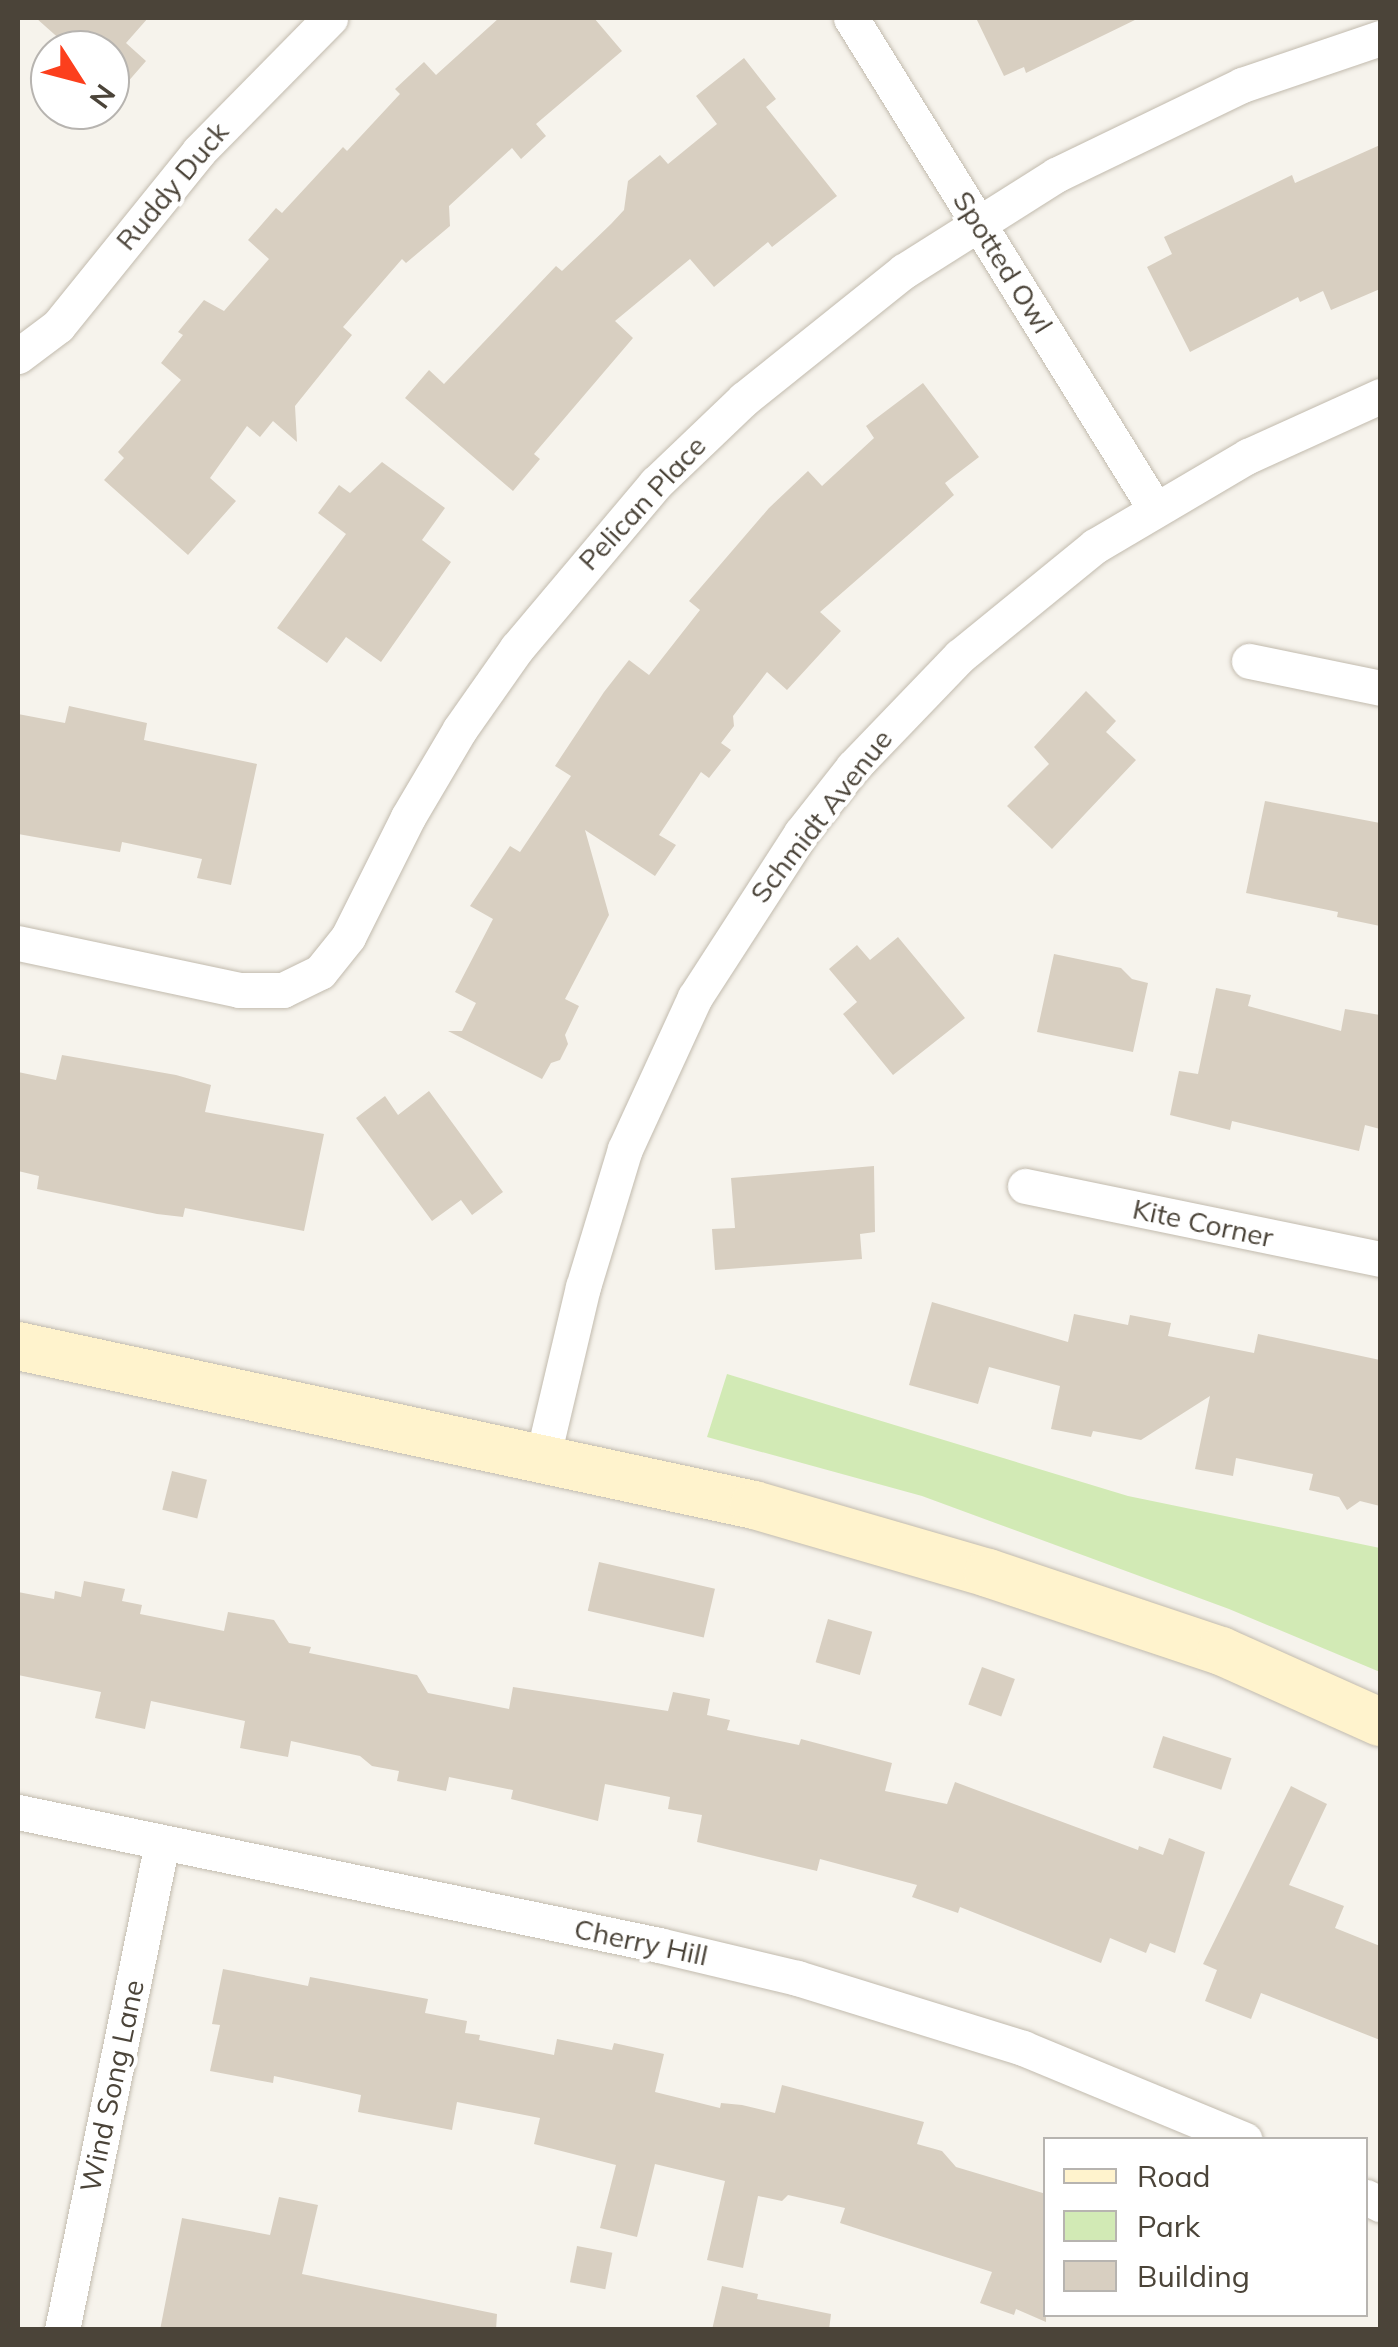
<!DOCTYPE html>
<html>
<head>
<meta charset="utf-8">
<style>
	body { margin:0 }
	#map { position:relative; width:1398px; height:2347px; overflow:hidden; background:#f6f3ec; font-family:Mulish,sans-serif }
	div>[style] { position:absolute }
	.green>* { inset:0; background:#d2eab5 }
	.building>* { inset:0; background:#d8cfc1; transform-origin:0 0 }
	.roads { filter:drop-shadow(0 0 2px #c2bbae) drop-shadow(0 0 2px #c2bbae) }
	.minor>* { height:35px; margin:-17.5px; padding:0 17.5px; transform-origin:17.5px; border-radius:17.5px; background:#fff }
	.secondary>* { height:48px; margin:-24px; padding:0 24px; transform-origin:24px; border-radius:24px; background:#fff3cd }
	span { translate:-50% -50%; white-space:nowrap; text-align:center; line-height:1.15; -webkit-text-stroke:8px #fff; paint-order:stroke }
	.street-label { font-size:28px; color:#4b4439 }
	.frame { position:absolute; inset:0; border:20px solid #4b4439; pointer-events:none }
	.legend { position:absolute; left:1043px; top:2137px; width:325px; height:180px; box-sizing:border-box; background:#fff; border:2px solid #b7b4b0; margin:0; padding:12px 18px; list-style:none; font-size:30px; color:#4b4439 }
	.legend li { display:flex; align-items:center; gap:20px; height:50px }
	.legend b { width:50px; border:2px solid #b7b4b0 }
	.north { position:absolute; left:30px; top:30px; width:100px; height:100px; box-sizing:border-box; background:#fff; border:2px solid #b7b4b0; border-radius:50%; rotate:126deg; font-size:28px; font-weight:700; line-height:40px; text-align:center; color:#4b4439 }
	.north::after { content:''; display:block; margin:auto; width:35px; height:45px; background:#fc3f1d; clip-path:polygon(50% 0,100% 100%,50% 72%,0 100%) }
</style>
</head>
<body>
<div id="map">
	<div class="green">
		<i style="clip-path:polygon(727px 1374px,1128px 1496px,1380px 1548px,1380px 1672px,1229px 1609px,922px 1496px,707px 1437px)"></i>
	</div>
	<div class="building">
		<i style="clip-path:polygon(36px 18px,148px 18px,126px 43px,146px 61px,119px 92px,110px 84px,110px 50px,72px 50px)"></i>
		<i style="clip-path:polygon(499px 18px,594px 18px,622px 51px,536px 124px,546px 136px,521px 159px,512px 148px,449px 206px,450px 226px,406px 263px,402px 259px,343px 327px,352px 335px,295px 406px,297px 442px,273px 421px,260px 437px,247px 426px,210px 478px,236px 501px,188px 555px,104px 480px,124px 458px,118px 452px,181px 380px,161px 363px,183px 335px,178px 332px,204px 300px,224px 311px,269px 259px,248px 240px,276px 208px,282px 213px,343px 147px,347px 151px,400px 94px,395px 89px,424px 62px,436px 75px)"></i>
		<i style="clip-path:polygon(976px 18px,1139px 18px,1026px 73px,1024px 67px,1004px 76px)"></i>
		<i style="clip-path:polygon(744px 58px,776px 99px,766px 107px,837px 196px,772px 247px,768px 242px,714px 287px,690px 259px,615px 321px,633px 338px,534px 454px,540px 459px,513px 491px,405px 398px,429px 370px,444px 384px,556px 266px,562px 271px,611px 224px,624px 210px,628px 181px,660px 155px,668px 164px,717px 124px,696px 96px)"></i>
		<i style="clip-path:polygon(1380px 145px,1380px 289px,1331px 310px,1323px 291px,1300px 302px,1298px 297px,1190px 352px,1147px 267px,1172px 254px,1164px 237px,1292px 175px,1295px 183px)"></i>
		<i style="clip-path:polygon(923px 383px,979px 457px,945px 483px,954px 495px,820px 612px,841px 631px,787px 690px,767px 672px,733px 716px,734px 726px,721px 743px,731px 750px,709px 778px,701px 772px,659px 835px,676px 845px,655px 876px,585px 830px,609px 915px,565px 999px,579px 1006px,565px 1035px,568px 1044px,560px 1060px,551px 1063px,542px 1079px,448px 1031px,462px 1031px,476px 1003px,455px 992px,493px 919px,470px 906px,510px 846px,520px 852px,571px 776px,555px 766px,604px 692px,629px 660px,649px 675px,700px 610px,689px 601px,769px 508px,808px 471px,822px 486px,874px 438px,866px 426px)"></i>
		<i style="clip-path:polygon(382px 462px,445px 508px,422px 540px,451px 562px,381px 662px,346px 637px,327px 663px,277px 628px,346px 534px,318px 513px,339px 485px,350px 493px)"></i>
		<i style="clip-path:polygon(1086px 691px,1116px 721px,1106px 732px,1136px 760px,1052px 849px,1007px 806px,1049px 764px,1034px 747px)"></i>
		<i style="clip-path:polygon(69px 706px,147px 723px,144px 740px,257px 764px,231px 885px,197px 878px,202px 859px,122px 842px,120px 852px,18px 834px,18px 714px,65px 723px)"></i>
		<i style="clip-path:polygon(1265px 801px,1380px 823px,1380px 926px,1337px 917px,1338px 912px,1246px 893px)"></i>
		<i style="clip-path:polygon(898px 937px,965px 1018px,893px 1075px,843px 1014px,857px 1002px,829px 969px,857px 945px,870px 960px)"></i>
		<i style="clip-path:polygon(1054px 954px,1121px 968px,1132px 979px,1148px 983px,1133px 1052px,1037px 1032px)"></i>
		<i style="clip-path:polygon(1216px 988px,1251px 995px,1248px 1006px,1341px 1031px,1345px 1009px,1380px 1015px,1380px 1129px,1365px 1125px,1359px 1151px,1232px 1121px,1230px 1130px,1170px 1115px,1179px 1071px,1198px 1074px)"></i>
		<i style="clip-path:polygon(62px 1055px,176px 1075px,211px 1085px,205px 1112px,324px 1134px,304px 1231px,185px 1208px,183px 1217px,157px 1214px,37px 1189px,39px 1176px,18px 1171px,18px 1072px,56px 1080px)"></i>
		<i style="clip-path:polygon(429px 1091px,503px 1192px,472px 1215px,461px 1200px,432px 1221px,356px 1118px,385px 1096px,398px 1115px)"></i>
		<i style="clip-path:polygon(874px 1166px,875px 1232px,860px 1234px,862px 1259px,715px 1270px,712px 1229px,735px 1228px,731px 1178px)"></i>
		<i style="clip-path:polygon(932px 1302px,1068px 1342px,1074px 1314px,1128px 1325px,1130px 1315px,1171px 1323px,1168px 1336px,1254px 1353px,1258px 1334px,1380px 1360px,1380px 1506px,1360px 1501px,1347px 1510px,1339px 1497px,1309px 1490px,1313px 1474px,1236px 1458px,1233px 1476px,1195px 1469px,1210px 1396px,1141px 1440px,1093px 1431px,1091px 1437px,1051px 1429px,1060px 1386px,989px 1367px,978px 1404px,909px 1385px)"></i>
		<i style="left:172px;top:1471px;width:36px;height:40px;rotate:14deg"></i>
		<i style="left:599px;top:1562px;width:119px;height:50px;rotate:13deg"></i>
		<i style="clip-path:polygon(84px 1581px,125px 1589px,122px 1601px,142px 1605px,140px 1614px,224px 1631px,228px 1612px,274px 1620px,289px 1643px,311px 1647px,309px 1653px,417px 1675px,428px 1693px,509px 1709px,513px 1687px,668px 1711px,673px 1692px,710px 1699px,707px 1715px,730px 1720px,727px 1730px,799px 1745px,801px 1739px,892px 1763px,885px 1791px,947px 1804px,955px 1782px,1138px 1850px,1139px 1846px,1163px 1855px,1169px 1838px,1205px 1852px,1175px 1953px,1150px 1943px,1146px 1953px,1110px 1938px,1101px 1963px,960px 1907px,958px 1913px,912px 1897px,917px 1885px,820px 1859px,817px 1871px,697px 1842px,702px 1815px,668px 1809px,670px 1797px,605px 1784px,598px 1821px,511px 1799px,513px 1790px,449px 1777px,446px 1791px,397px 1781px,399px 1771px,372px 1766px,360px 1756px,291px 1741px,288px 1757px,240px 1748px,245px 1721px,151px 1701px,145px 1729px,95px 1718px,101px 1692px,18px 1675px,18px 1592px,54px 1599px,55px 1591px,81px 1597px)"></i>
		<i style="left:828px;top:1619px;width:46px;height:45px;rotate:16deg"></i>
		<i style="left:982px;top:1667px;width:35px;height:40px;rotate:20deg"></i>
		<i style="left:1163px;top:1736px;width:72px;height:33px;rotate:18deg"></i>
		<i style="clip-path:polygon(1291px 1786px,1327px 1804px,1289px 1885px,1344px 1906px,1335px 1928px,1380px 1946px,1380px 2040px,1261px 1993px,1251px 2019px,1205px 2001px,1217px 1970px,1203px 1964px)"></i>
		<i style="clip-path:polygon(223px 1969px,308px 1986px,310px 1977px,428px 1999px,425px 2013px,467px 2021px,465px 2033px,480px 2035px,479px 2040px,554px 2055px,557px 2039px,612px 2050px,614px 2043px,664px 2054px,655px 2092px,720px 2108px,721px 2103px,742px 2105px,775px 2113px,782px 2085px,924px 2122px,917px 2144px,942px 2151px,956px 2167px,1046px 2194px,1046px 2322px,1016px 2309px,1014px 2315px,980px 2303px,992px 2272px,840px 2223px,845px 2208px,788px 2195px,782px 2201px,758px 2196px,743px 2268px,707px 2260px,725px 2181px,655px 2164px,637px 2237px,600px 2228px,616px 2165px,534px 2144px,540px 2118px,457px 2102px,452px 2130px,358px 2112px,361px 2095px,274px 2076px,273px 2083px,210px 2071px,220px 2025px,212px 2024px)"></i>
		<i style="clip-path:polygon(279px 2197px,318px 2205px,302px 2274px,497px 2314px,496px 2330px,160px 2330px,182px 2218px,270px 2235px)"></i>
		<i style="left:577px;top:2246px;width:36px;height:37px;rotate:11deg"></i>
		<i style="clip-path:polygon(722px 2286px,758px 2294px,757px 2299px,831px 2314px,829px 2330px,712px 2330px)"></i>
	</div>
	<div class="roads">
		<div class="minor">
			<i style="left:851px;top:18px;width:575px;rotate:58.22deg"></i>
			<i style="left:18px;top:356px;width:50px;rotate:-36.9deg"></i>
			<i style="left:58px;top:326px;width:225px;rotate:-51.1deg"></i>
			<i style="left:199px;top:151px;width:187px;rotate:-45.4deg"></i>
			<i style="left:1249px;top:661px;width:134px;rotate:11.6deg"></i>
			<i style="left:18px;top:943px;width:226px;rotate:12deg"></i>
			<i style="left:239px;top:990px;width:44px"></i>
			<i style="left:283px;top:990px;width:41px;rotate:-25.9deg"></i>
			<i style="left:320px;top:972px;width:45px;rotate:-51.3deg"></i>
			<i style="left:348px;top:937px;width:134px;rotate:-63.4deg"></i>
			<i style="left:408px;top:817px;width:102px;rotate:-59.4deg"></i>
			<i style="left:460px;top:729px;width:99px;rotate:-54.9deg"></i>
			<i style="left:517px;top:648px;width:216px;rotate:-49.9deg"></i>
			<i style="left:656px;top:483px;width:122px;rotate:-43.7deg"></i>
			<i style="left:744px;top:399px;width:205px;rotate:-38.7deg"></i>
			<i style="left:904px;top:271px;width:180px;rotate:-32.3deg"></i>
			<i style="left:1056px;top:175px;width:207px;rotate:-25.8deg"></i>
			<i style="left:1242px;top:85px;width:146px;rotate:-18.8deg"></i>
			<i style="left:1025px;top:1186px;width:362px;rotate:11.6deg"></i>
			<i style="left:542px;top:1460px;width:178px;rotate:-76.7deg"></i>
			<i style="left:583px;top:1287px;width:144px;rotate:-73.1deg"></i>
			<i style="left:625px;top:1149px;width:167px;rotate:-65.3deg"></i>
			<i style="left:695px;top:997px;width:195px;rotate:-57.1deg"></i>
			<i style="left:801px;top:833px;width:84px;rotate:-51.8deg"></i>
			<i style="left:853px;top:767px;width:154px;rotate:-46.1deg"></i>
			<i style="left:960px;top:656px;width:174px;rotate:-39.2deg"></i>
			<i style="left:1095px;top:546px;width:178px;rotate:-30.5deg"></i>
			<i style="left:1248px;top:456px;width:145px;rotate:-24.4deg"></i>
			<i style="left:18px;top:1812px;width:655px;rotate:11.72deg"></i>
			<i style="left:659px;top:1945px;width:142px;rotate:13.4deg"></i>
			<i style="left:797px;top:1978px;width:237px;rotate:17.2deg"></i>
			<i style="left:1023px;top:2048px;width:240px;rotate:22.5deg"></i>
			<i style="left:1366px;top:2197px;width:16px;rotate:27deg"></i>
			<i style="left:62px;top:2330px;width:498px;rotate:-78.4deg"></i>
		</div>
		<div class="secondary">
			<i style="left:18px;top:1346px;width:753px;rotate:12.19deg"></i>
			<i style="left:754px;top:1505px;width:244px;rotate:16.2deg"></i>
			<i style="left:988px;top:1573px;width:246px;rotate:18.5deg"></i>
			<i style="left:1221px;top:1651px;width:174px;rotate:24.1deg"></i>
		</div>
	</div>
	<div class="street-label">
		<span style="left:172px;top:186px;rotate:-50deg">Ruddy Duck</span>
		<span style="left:1003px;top:262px;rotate:58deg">Spotted Owl</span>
		<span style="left:642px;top:503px;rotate:-47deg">Pelican Place</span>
		<span style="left:821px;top:816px;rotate:-52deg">Schmidt Avenue</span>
		<span style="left:1203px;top:1223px;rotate:12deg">Kite Corner</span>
		<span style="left:641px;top:1942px;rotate:12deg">Cherry Hill</span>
		<span style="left:112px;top:2086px;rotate:-78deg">Wind Song Lane</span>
	</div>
	<div class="frame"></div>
	<ul class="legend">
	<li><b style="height:12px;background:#fff3cd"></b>Road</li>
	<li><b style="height:28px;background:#d2eab5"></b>Park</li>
	<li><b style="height:28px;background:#d8cfc1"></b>Building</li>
	</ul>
	<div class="north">N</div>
</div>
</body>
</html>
